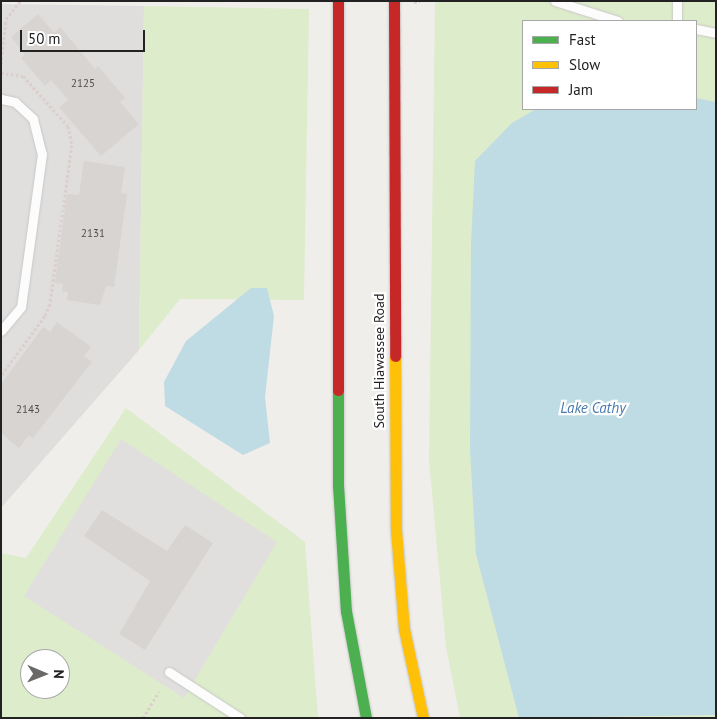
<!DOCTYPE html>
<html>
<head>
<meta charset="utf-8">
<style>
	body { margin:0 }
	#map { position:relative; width:717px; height:719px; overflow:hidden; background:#f0eeeb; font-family:"PT Sans",sans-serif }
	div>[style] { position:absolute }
	.residential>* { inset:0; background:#dfdedc }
	.grass>* { inset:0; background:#ddeccb }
	.parking>* { inset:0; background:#e0dfde }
	.water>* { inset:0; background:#bfdbe3 }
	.building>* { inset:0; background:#d7d4d2 }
	.path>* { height:3px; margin-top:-1.5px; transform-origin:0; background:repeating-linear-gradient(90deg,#dccecd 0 2.5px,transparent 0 5px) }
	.roads { filter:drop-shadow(0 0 1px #c9c8c7) drop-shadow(0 0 1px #c9c8c7) }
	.lane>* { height:9px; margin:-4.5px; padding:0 4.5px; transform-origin:4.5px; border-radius:4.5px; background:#fdfcfc }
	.fast>* { height:11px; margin:-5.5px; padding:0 5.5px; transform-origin:5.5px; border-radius:5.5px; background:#4caf50 }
	.slow>* { height:11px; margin:-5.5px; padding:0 5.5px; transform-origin:5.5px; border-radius:5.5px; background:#ffc107 }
	.jam>* { height:11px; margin:-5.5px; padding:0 5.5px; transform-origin:5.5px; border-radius:5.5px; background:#c62828 }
	span { translate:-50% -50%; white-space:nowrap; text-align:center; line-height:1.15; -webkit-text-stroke:4.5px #fff; paint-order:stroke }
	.number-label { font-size:11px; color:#4f4e4e }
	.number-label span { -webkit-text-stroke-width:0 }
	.street-label { font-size:14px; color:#222 }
	.water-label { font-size:15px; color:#4a7aab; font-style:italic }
	.frame { position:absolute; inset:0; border:2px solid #222; pointer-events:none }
	.legend { position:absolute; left:522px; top:20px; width:175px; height:90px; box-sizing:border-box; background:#fff; border:1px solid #a7a7a7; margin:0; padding:6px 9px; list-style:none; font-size:15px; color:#222 }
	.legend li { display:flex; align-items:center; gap:10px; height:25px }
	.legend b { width:25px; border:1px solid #a7a7a7 }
	.north { position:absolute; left:20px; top:649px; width:50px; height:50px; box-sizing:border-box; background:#fff; border:1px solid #a7a7a7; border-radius:50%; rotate:91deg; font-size:14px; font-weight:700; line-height:20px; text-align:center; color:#222 }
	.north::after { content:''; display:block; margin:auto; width:18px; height:22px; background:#6a6968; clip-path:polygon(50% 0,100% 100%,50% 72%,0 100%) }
	.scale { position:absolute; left:20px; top:30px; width:125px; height:22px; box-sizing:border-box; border:2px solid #222; border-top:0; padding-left:6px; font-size:15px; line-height:18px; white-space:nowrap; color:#222; -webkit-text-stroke:4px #fff; paint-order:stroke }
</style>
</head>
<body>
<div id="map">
	<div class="residential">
		<i style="clip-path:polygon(1px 4px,144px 6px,139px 350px,1px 508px)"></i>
	</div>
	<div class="grass">
		<i style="clip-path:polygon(evenodd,435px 1px,716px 1px,716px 718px,460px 718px,446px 647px,429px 460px,435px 1px,523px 21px,696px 21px,696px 109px,523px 109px,523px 21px)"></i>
		<i style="clip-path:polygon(144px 6px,309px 9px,304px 300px,180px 299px,139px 350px)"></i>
		<i style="clip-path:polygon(evenodd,126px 408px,305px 542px,318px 718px,1px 718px,1px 553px,26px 558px,126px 408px,30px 659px,60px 659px,60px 689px,30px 689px,30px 659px)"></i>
	</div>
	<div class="parking">
		<i style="clip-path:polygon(1px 78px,22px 79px,27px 84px,64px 127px,69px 145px,46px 308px,1px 373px)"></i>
		<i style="clip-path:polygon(evenodd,121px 439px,277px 542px,184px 698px,24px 596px,121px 439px,185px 525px,213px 543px,145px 650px,119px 634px,185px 525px)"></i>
	</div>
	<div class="water">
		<i style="clip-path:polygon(696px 98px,716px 102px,716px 715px,519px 718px,476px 554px,470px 450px,471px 245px,475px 161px,512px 123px,536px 109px,696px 109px)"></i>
		<i style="clip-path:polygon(251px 288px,267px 288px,274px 316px,265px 397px,270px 443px,243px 455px,165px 406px,164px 382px,186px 341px)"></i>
	</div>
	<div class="building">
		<i style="clip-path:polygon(38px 14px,54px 33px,60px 27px,95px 69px,98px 66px,125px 98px,120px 102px,139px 124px,101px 156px,59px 107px,68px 100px,51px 80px,45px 86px,21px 58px,25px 54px,11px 37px)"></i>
		<i style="clip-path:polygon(84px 161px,125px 167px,121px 193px,127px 194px,114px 287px,106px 286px,100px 305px,67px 300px,68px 292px,62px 291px,63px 284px,55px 283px,67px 194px,79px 195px)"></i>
		<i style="clip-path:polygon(57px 322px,91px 347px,84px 356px,92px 362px,33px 438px,29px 435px,19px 448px,1px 433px,1px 384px,43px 327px,50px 332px)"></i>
		<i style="clip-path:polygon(102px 510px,167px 551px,185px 525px,213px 543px,145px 650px,119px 634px,150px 581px,84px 536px)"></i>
	</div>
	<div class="path">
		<i style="left:414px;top:2px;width:6px;rotate:-9deg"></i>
		<i style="left:1px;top:64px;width:45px;rotate:-83.7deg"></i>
		<i style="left:6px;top:19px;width:23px;rotate:-52deg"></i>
		<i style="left:1px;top:73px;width:22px;rotate:8deg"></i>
		<i style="left:23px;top:76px;width:67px;rotate:48deg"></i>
		<i style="left:68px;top:126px;width:19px;rotate:78deg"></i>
		<i style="left:72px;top:145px;width:161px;rotate:97.9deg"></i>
		<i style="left:50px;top:304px;width:13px;rotate:113deg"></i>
		<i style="left:45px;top:316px;width:74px;rotate:126.3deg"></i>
		<i style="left:143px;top:718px;width:31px;rotate:-59deg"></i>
	</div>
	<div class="roads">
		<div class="lane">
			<i style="left:555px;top:1px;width:66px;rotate:17.6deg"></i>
			<i style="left:677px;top:21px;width:20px;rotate:-90deg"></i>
			<i style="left:696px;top:29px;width:20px;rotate:11deg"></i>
			<i style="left:1px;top:99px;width:14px;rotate:12deg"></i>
			<i style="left:15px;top:102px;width:25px;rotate:43deg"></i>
			<i style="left:33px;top:119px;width:36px;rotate:76deg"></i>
			<i style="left:42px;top:154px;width:154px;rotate:97.8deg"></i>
			<i style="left:21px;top:307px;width:31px;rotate:130deg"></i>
			<i style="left:169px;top:672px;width:85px;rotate:32.9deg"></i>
		</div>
		<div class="fast">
			<i style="left:338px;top:390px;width:95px;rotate:90deg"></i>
			<i style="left:338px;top:485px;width:126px;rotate:86.4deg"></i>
			<i style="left:346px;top:611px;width:109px;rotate:79.4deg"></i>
		</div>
		<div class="slow">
			<i style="left:395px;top:356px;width:174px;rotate:89.7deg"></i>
			<i style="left:396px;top:530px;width:99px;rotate:85.4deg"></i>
			<i style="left:404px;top:629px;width:91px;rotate:77.9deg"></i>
		</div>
		<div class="jam">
			<i style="left:338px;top:1px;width:389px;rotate:90deg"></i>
			<i style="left:394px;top:1px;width:355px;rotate:89.8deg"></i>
		</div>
	</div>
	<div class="number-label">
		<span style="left:83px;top:83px">2125</span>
		<span style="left:93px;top:233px">2131</span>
		<span style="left:28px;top:409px">2143</span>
	</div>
	<div class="street-label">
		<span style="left:379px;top:361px;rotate:-90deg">South Hiawassee Road</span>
	</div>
	<div class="water-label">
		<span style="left:593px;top:408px">Lake Cathy</span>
	</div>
	<div class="frame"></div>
	<ul class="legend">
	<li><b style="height:6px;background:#4caf50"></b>Fast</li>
	<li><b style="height:6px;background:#ffc107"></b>Slow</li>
	<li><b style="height:6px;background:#c62828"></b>Jam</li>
	</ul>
	<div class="north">N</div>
	<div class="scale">50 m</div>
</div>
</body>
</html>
